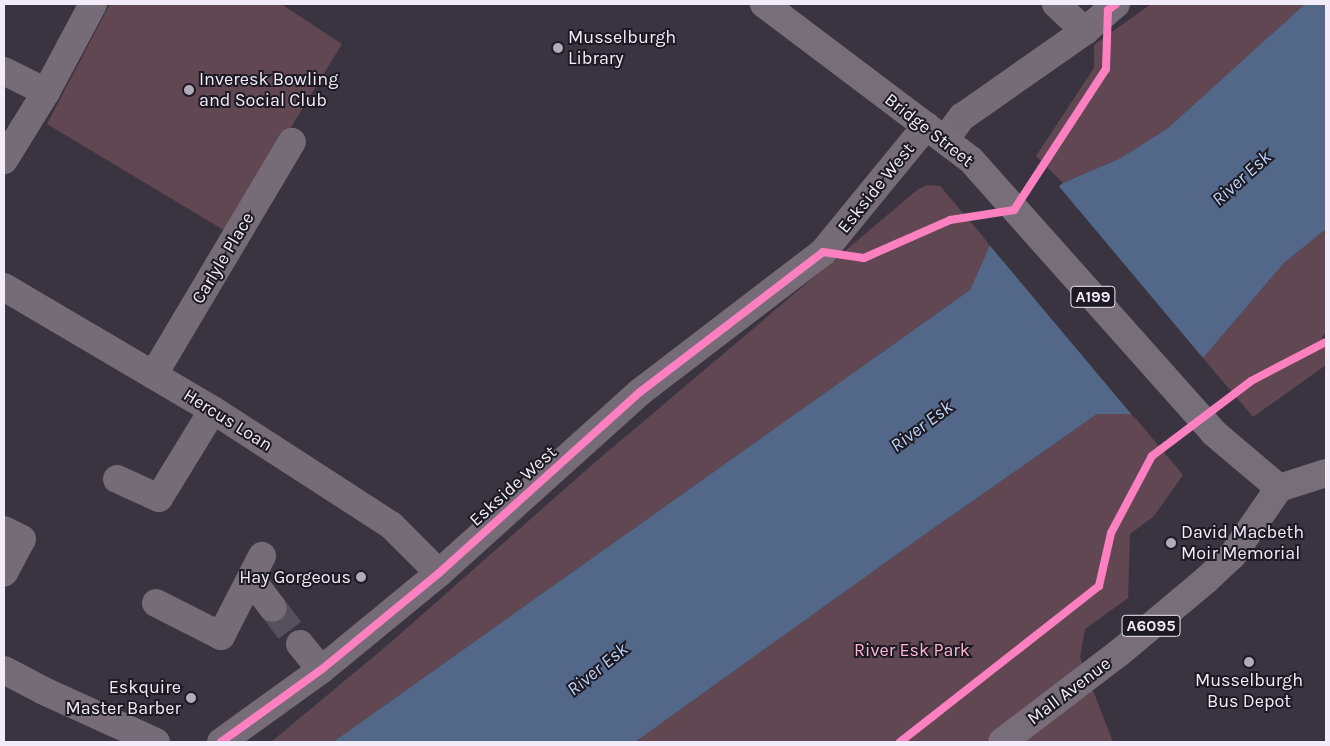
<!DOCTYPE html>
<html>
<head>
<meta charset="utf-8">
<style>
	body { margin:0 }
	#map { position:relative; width:1330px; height:746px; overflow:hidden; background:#3a3440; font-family:Karla,sans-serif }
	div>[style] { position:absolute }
	.green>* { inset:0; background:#614752 }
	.water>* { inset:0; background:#536889 }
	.pier>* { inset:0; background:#3a3440; transform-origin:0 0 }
	.minor-tunnel>* { height:28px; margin-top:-14px; transform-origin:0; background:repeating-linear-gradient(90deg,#56505c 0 28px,transparent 0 42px) }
	.minor>* { height:28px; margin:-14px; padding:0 14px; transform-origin:14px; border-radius:14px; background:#766c77 }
	.major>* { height:28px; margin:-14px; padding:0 14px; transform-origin:14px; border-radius:14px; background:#786e7a }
	.cycleway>* { height:8px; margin:-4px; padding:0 4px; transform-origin:4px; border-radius:4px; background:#ff80c0 }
	.dots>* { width:14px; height:14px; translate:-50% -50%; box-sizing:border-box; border:2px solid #1e1a24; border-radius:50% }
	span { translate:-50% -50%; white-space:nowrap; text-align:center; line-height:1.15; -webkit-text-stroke:4px #1e1a24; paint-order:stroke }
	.shield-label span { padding:1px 4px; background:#1e1a24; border:1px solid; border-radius:4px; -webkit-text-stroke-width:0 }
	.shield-label { font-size:16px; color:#f2ecfa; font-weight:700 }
	.poi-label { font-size:18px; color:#f2ecfa }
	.left { translate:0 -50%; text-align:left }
	.right { translate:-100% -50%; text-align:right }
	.street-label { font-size:18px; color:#f2ecfa }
	.park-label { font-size:18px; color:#ffb5d1 }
	.water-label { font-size:19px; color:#bbd3f6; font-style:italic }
	.frame { position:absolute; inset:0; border:5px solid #f2ecfa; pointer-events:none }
</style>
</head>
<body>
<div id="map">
	<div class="green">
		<i style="clip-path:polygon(110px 4px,281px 4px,342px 44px,227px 232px,47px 124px)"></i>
		<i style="clip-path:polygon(1151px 4px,1305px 4px,1168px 128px,1121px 158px,1063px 183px,1036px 156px,1094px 68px,1094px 45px)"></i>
		<i style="clip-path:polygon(927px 185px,940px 186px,990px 245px,970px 290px,333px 742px,271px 742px,390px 643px,593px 464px,917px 190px)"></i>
		<i style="clip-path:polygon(1326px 229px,1326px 332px,1322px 337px,1326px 348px,1326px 365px,1253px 417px,1203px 358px,1284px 263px)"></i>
		<i style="clip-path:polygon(1097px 414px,1132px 414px,1183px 475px,1154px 516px,1130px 534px,1128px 598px,1085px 629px,1080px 657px,1113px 742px,635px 742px,924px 535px)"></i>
	</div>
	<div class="water">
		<i style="clip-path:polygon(1305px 4px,1326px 4px,1326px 229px,1284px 263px,1203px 358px,1132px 414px,1097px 414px,924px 535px,635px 742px,333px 742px,970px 290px,990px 245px,1063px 183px,1121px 158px,1168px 128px)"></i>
	</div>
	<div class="pier">
		<i style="left:1057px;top:184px;width:230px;height:91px;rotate:50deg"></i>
	</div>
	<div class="minor-tunnel">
		<i style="left:273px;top:608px;width:45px;rotate:53.1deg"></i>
	</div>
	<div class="minor">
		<i style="left:1056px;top:4px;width:40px;rotate:43deg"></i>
		<i style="left:4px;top:71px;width:47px;rotate:26.6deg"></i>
		<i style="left:46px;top:92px;width:80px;rotate:121.7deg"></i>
		<i style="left:46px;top:92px;width:100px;rotate:-61.9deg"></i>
		<i style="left:945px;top:140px;width:29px;rotate:-54deg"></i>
		<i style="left:962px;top:117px;width:150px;rotate:-35deg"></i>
		<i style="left:1085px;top:31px;width:41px;rotate:-41.1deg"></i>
		<i style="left:4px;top:287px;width:243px;rotate:30.5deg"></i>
		<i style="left:213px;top:410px;width:212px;rotate:32.9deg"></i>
		<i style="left:391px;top:525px;width:68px;rotate:45deg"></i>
		<i style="left:154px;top:374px;width:270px;rotate:-59.3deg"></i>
		<i style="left:117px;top:479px;width:46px;rotate:24.3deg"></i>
		<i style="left:159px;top:498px;width:103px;rotate:-58.5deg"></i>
		<i style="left:4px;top:530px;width:20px;rotate:27deg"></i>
		<i style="left:22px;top:539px;width:38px;rotate:118deg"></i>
		<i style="left:251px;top:579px;width:36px;rotate:53deg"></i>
		<i style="left:156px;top:603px;width:73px;rotate:26.9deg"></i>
		<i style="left:221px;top:636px;width:90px;rotate:-62.9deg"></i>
		<i style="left:300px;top:644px;width:33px;rotate:51deg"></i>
		<i style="left:4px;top:670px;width:45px;rotate:27.7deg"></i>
		<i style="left:44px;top:691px;width:123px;rotate:24.5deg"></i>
		<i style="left:221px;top:742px;width:123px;rotate:-35.8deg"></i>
		<i style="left:321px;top:670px;width:153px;rotate:-39.4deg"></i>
		<i style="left:439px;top:573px;width:270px;rotate:-42deg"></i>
		<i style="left:640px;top:392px;width:230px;rotate:-37.4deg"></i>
		<i style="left:823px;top:252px;width:163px;rotate:-50.7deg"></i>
	</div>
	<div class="major">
		<i style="left:764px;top:4px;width:259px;rotate:37deg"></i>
		<i style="left:971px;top:160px;width:365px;rotate:48.3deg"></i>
		<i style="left:1214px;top:433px;width:85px;rotate:40.2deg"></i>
		<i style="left:1279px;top:488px;width:49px;rotate:-17.7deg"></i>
		<i style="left:1002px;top:742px;width:147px;rotate:-37.3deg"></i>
		<i style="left:1119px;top:653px;width:114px;rotate:-40deg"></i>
		<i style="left:1206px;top:580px;width:35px;rotate:-43deg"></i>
		<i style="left:1232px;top:556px;width:83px;rotate:-55.3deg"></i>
	</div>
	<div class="cycleway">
		<i style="left:221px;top:742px;width:123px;rotate:-35.8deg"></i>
		<i style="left:321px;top:670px;width:153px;rotate:-39.4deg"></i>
		<i style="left:439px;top:573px;width:270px;rotate:-42deg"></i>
		<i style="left:640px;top:392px;width:230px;rotate:-37.4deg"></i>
		<i style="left:823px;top:252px;width:41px;rotate:8.3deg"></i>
		<i style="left:864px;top:258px;width:94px;rotate:-23.8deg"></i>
		<i style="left:950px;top:220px;width:65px;rotate:-8.9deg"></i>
		<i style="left:1014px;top:210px;width:168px;rotate:-56.9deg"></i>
		<i style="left:1106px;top:69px;width:59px;rotate:-88.1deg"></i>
		<i style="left:1108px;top:10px;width:10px;rotate:-37deg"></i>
		<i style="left:900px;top:742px;width:253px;rotate:-38.1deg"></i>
		<i style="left:1099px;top:586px;width:54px;rotate:-77.2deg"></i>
		<i style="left:1111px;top:533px;width:87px;rotate:-62deg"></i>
		<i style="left:1152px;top:456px;width:124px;rotate:-37.1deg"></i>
		<i style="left:1251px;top:381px;width:85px;rotate:-27.5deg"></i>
	</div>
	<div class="dots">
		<i style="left:558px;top:48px;background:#b2acb9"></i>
		<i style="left:189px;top:90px;background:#b2acb9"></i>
		<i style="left:1171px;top:543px;background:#b2acb9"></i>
		<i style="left:361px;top:577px;background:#b2acb9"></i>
		<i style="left:1249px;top:662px;background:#b2acb9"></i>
		<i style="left:191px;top:698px;background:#b2acb9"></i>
	</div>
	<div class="shield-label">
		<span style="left:1093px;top:297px">A199</span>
		<span style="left:1151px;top:626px">A6095</span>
	</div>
	<div class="poi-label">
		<span class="left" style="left:568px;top:48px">Musselburgh<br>Library</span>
		<span class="left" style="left:199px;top:90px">Inveresk Bowling<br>and Social Club</span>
		<span class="left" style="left:1181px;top:543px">David Macbeth<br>Moir Memorial</span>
		<span class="right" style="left:351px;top:577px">Hay Gorgeous</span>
		<span style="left:1249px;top:691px">Musselburgh<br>Bus Depot</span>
		<span class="right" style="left:181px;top:698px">Eskquire<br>Master Barber</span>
	</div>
	<div class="street-label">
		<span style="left:929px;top:130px;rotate:38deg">Bridge Street</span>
		<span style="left:876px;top:188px;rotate:-51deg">Eskside West</span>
		<span style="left:223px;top:258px;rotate:-59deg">Carlyle Place</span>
		<span style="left:228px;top:420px;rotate:32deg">Hercus Loan</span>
		<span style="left:513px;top:486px;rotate:-42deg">Eskside West</span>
		<span style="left:1069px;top:691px;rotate:-37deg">Mall Avenue</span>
	</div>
	<div class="park-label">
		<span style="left:912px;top:650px">River Esk Park</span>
	</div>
	<div class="water-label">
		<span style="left:1242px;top:179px;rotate:-42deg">River Esk</span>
		<span style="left:922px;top:427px;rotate:-37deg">River Esk</span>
		<span style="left:598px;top:670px;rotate:-39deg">River Esk</span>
	</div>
	<div class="frame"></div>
</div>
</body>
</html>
